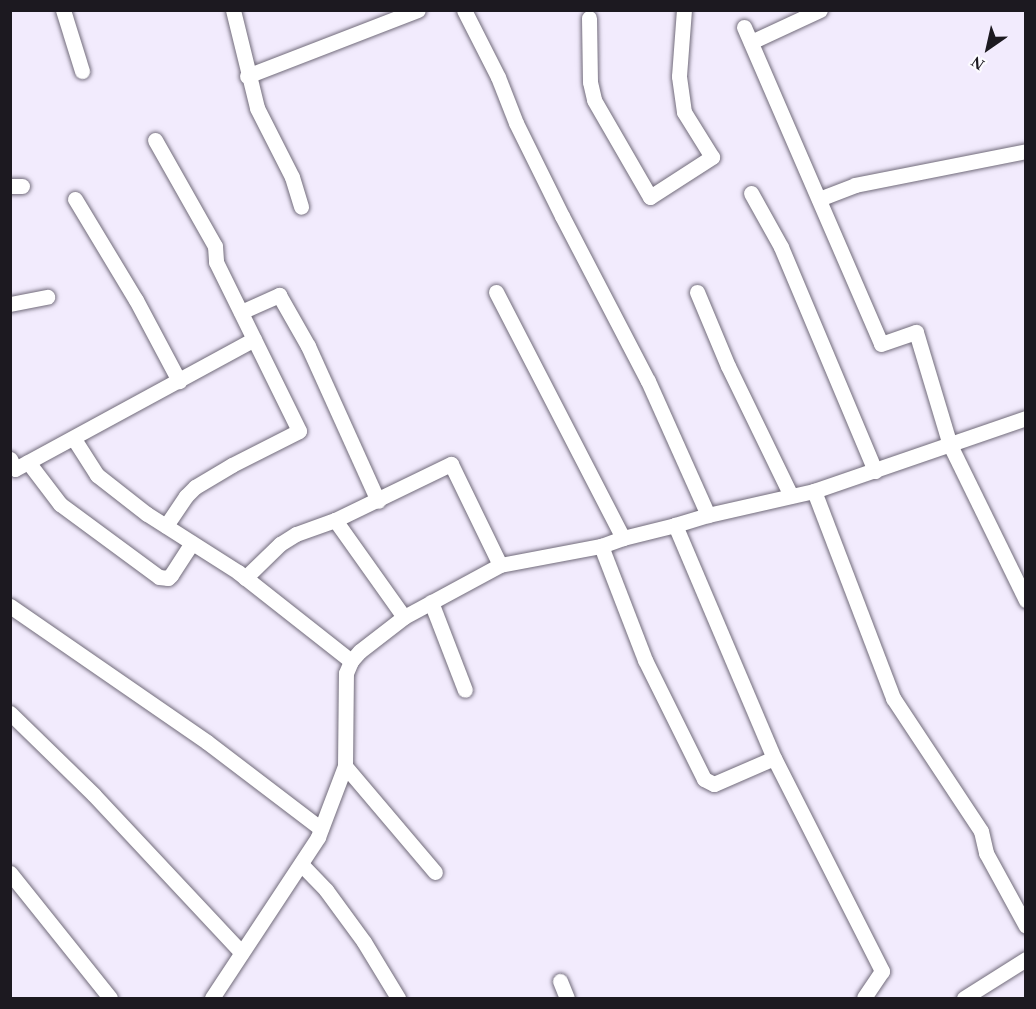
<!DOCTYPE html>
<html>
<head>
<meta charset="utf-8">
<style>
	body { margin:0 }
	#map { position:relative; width:1036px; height:1009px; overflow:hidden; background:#f2ebfd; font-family:Georgia,serif }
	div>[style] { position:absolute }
	.roads { filter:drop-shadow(0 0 2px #716b7a) drop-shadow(0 0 2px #716b7a) }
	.street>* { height:15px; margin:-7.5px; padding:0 7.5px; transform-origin:7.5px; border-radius:7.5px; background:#fff }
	span { translate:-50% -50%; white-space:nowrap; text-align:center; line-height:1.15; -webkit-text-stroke:6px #fcfbff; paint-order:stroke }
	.frame { position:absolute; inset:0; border:12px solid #1c1920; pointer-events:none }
	.north { position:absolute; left:958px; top:18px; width:60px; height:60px; -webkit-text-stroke:4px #fcfbff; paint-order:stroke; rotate:214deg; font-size:16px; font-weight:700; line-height:24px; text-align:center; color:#1c1920 }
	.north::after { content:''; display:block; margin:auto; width:21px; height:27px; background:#1c1920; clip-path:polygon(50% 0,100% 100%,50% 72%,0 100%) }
</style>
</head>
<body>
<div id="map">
	<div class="roads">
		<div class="street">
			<i style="left:63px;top:10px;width:64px;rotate:72.7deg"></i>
			<i style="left:233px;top:10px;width:101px;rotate:76.2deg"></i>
			<i style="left:257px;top:108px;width:77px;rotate:63.1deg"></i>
			<i style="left:292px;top:177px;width:31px;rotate:73deg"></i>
			<i style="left:464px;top:10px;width:75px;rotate:63.1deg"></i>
			<i style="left:498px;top:77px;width:49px;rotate:68.6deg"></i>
			<i style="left:516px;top:123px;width:104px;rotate:63.7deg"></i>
			<i style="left:562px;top:216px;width:186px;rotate:62.5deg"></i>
			<i style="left:648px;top:381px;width:147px;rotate:65.9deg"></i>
			<i style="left:589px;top:18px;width:64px;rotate:89.1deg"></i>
			<i style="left:590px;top:82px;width:18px;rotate:77deg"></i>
			<i style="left:594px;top:100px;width:112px;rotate:60deg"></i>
			<i style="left:650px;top:197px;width:74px;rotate:-32.8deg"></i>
			<i style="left:712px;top:157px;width:53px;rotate:-121.9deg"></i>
			<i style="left:684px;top:112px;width:36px;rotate:-98deg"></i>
			<i style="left:679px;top:76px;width:66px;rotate:-85.7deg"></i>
			<i style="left:744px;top:27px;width:345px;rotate:66.6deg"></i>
			<i style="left:881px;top:344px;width:37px;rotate:-19deg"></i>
			<i style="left:916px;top:332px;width:118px;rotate:73.3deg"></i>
			<i style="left:950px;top:445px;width:173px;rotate:63.9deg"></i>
			<i style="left:751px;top:42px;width:76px;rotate:-24.9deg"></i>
			<i style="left:247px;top:76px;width:183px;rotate:-21.1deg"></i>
			<i style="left:155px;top:140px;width:122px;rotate:60.5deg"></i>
			<i style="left:215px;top:246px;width:16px;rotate:86deg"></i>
			<i style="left:216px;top:262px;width:188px;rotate:63.8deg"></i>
			<i style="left:299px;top:431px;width:75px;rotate:153.1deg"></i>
			<i style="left:232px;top:465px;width:43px;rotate:149.3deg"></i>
			<i style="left:195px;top:487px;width:13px;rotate:135deg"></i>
			<i style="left:186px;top:496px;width:36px;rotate:124deg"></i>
			<i style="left:10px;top:186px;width:12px"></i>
			<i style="left:751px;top:193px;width:62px;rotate:60.9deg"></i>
			<i style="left:781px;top:247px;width:243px;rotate:67.2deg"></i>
			<i style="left:75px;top:199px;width:118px;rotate:58.9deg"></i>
			<i style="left:136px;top:300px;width:92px;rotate:62deg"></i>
			<i style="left:819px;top:199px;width:39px;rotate:-21deg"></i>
			<i style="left:855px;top:185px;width:174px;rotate:-11.2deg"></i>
			<i style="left:496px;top:292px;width:277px;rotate:62.7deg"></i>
			<i style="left:697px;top:292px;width:80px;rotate:67.3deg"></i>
			<i style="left:728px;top:366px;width:144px;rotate:64.1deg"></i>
			<i style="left:10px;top:304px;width:38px;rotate:-11deg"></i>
			<i style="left:241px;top:312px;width:42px;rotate:-24.1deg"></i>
			<i style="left:279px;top:295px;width:59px;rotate:60.4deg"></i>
			<i style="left:308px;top:346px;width:170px;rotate:65.7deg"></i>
			<i style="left:74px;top:439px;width:43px;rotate:57.4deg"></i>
			<i style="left:97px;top:475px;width:63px;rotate:38deg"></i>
			<i style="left:147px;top:514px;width:108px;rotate:32.5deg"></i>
			<i style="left:238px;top:572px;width:144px;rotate:38.2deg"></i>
			<i style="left:10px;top:459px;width:11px;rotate:63deg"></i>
			<i style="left:15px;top:469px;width:272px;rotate:-28.5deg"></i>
			<i style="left:28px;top:462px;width:53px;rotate:52.7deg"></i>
			<i style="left:60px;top:504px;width:123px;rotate:36.4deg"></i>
			<i style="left:159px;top:577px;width:9px;rotate:6deg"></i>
			<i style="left:168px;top:578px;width:4px;rotate:-45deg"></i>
			<i style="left:171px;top:575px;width:38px;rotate:-57deg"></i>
			<i style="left:814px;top:491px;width:222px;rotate:69.1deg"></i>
			<i style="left:893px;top:698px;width:159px;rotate:56.5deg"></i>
			<i style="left:981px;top:831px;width:23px;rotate:77deg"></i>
			<i style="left:986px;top:853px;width:83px;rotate:61.3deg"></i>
			<i style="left:335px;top:520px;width:119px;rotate:54.6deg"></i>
			<i style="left:675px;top:525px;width:34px;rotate:-17deg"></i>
			<i style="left:708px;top:515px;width:109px;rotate:-12.8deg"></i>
			<i style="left:814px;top:491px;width:224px;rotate:-19deg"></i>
			<i style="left:601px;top:546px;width:122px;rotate:68.9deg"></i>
			<i style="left:645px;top:660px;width:133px;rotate:63.6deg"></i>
			<i style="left:704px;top:779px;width:11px;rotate:27deg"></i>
			<i style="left:714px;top:784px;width:65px;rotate:-23.4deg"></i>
			<i style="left:245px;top:578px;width:49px;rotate:-44.2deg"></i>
			<i style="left:280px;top:544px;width:19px;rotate:-32deg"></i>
			<i style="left:296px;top:534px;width:41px;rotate:-19.7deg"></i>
			<i style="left:335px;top:520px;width:129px;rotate:-25.8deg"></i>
			<i style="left:451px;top:464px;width:112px;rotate:64.1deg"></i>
			<i style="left:431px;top:602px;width:94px;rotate:68.9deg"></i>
			<i style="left:10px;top:606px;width:239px;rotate:34.6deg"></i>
			<i style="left:207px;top:742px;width:143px;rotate:37.3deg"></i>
			<i style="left:10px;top:713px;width:117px;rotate:44.3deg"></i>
			<i style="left:94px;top:795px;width:216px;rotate:46.9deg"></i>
			<i style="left:345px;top:766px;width:139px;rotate:49.7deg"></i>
			<i style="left:301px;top:864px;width:36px;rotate:46deg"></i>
			<i style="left:326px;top:890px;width:64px;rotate:53.8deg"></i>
			<i style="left:364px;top:942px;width:66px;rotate:58.7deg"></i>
			<i style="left:10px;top:873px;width:160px;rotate:51.3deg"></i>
			<i style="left:560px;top:981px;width:18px;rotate:68deg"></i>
			<i style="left:212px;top:998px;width:193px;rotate:-56.6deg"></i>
			<i style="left:318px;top:837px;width:76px;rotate:-69.2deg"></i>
			<i style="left:345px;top:766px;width:93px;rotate:-89.4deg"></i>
			<i style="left:346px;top:673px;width:13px;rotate:-67deg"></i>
			<i style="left:351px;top:661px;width:13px;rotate:-48deg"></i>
			<i style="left:360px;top:651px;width:56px;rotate:-37.7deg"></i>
			<i style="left:404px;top:617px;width:109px;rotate:-28.4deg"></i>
			<i style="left:500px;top:565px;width:103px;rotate:-10.7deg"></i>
			<i style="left:601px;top:546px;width:23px;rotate:-20deg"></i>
			<i style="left:623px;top:538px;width:54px;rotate:-14deg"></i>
			<i style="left:675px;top:525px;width:253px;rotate:67deg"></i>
			<i style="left:774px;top:758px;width:239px;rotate:63.1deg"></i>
			<i style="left:882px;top:971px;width:32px;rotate:124deg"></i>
			<i style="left:964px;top:998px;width:73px;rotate:-32.2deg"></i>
		</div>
	</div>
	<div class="frame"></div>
	<div class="north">N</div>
</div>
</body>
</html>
